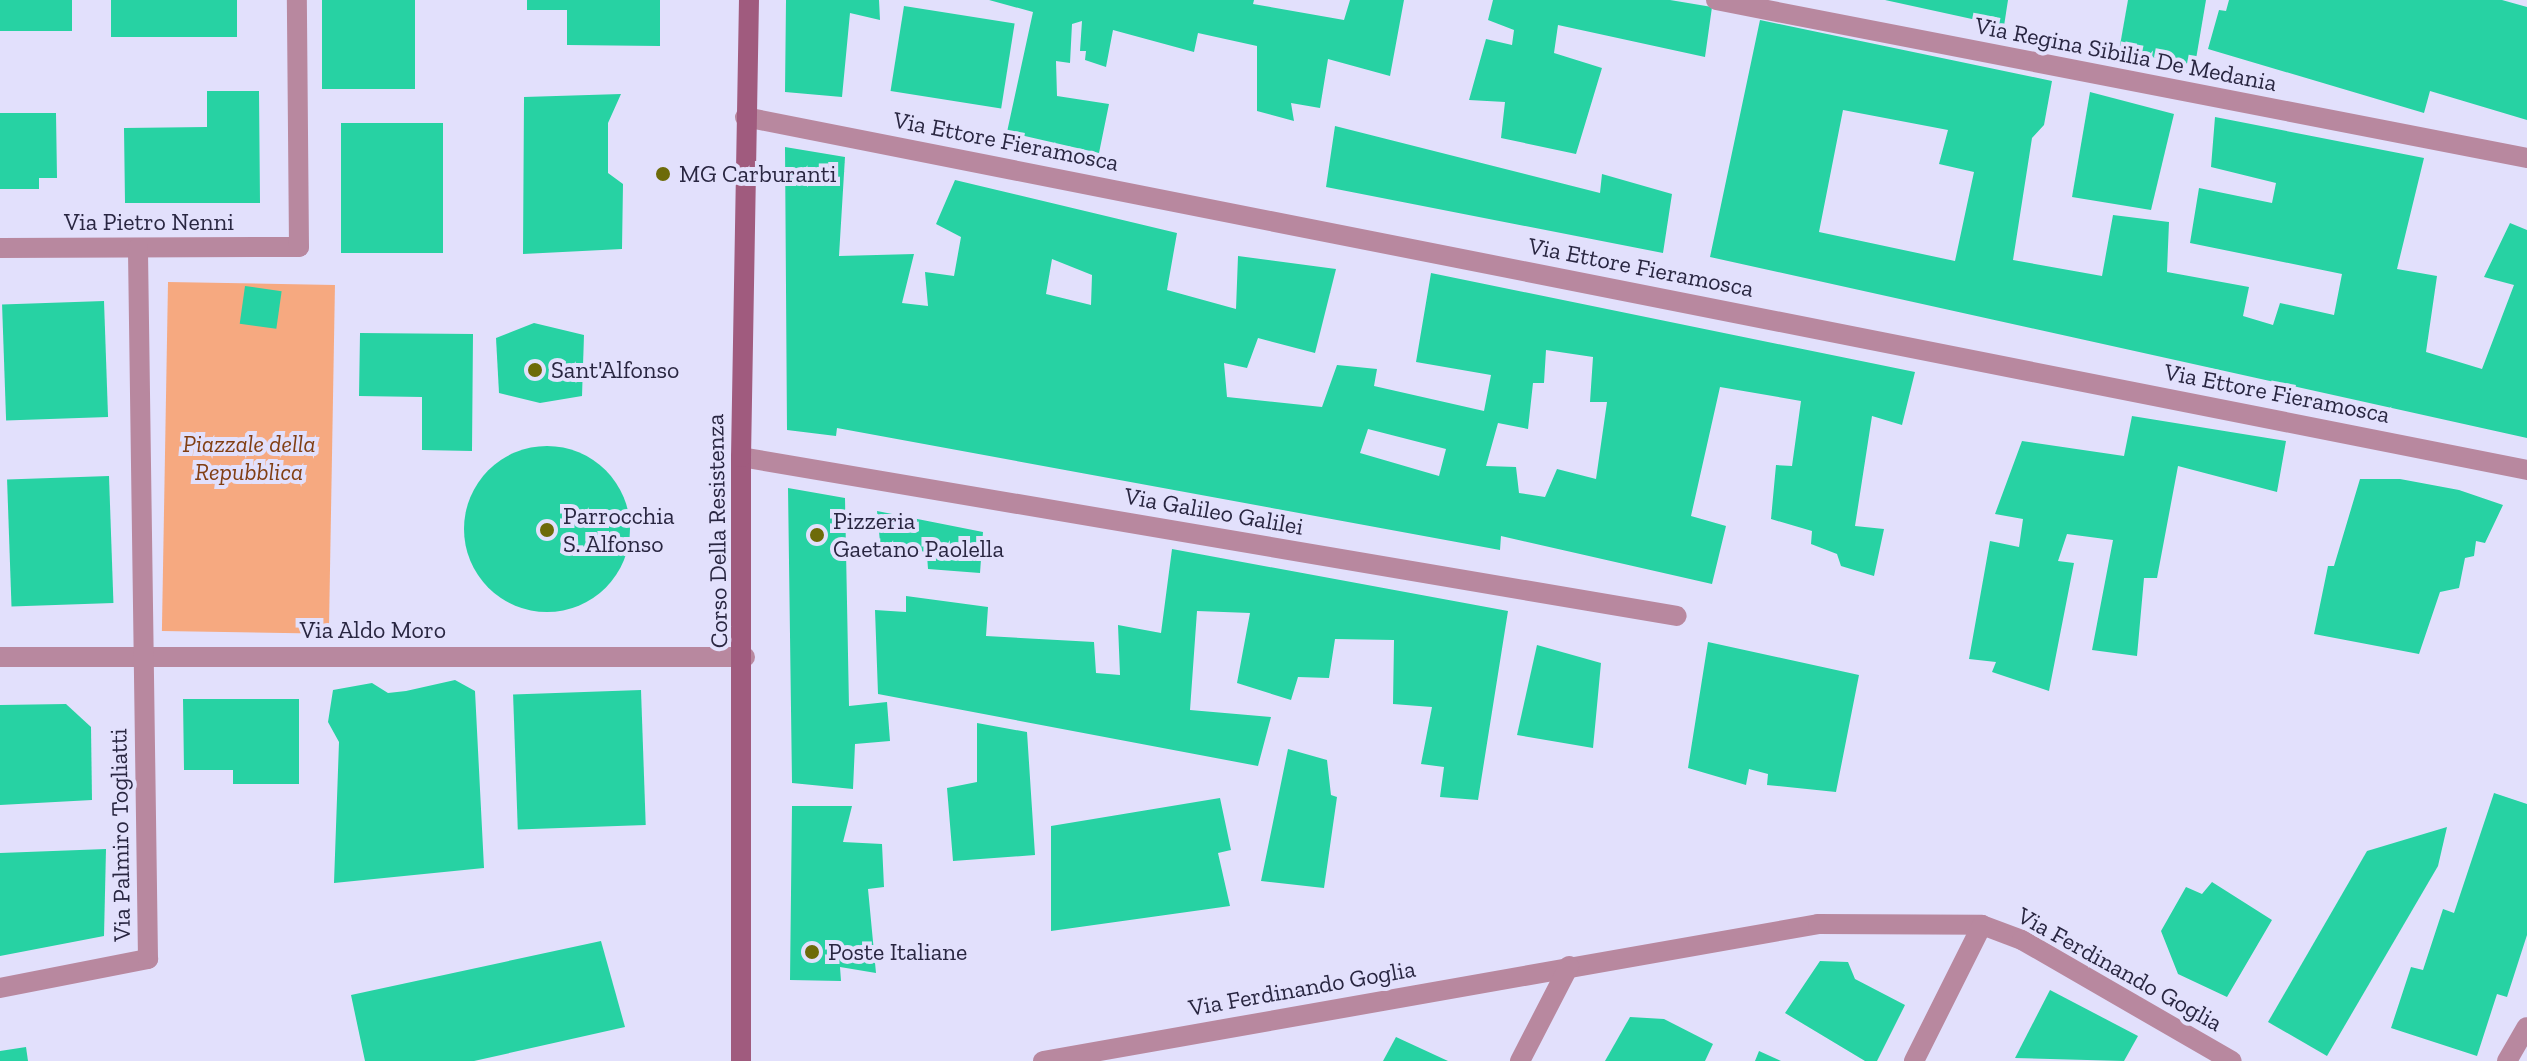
<!DOCTYPE html>
<html>
<head>
<meta charset="utf-8">
<style>
	body { margin:0 }
	#map { position:relative; width:2527px; height:1061px; overflow:hidden; background:#e2e0fc; font-family:"Zilla Slab",serif }
	div>[style] { position:absolute }
	.green>* { inset:0; background:#f6a980; transform-origin:0 0 }
	.building>* { inset:0; background:#27d2a3; transform-origin:0 0 }
	.round { border-radius:50% }
	.minor>* { height:20px; margin:-10px; padding:0 10px; transform-origin:10px; border-radius:10px; background:#b8889f }
	.secondary>* { height:20px; margin:-10px; padding:0 10px; transform-origin:10px; border-radius:10px; background:#a05b7e }
	.dots>* { width:22px; height:22px; translate:-50% -50%; box-sizing:border-box; border:4px solid #e2e0fc; border-radius:50% }
	span { translate:-50% -50%; white-space:nowrap; text-align:center; line-height:1.15; -webkit-text-stroke:8px #e2e0fc; paint-order:stroke }
	.street-label { font-size:24px; color:#292641 }
	.poi-label { font-size:24px; color:#292641 }
	.left { translate:0 -50%; text-align:left }
	.park-label { font-size:24px; color:#813e13; font-style:italic }
</style>
</head>
<body>
<div id="map">
	<div class="green">
		<i style="left:168px;top:282px;width:167px;height:349px;rotate:1deg"></i>
	</div>
	<div class="building">
		<i style="left:0;top:0;width:72px;height:31px"></i>
		<i style="left:111px;top:0;width:126px;height:37px"></i>
		<i style="left:322px;top:0;width:93px;height:89px"></i>
		<i style="clip-path:polygon(527px 0,660px 0,660px 46px,567px 45px,567px 10px,527px 10px)"></i>
		<i style="clip-path:polygon(786px 0,879px 0,880px 20px,850px 13px,842px 97px,785px 92px)"></i>
		<i style="clip-path:polygon(989px 0,1254px 0,1253px 4px,1344px 20px,1350px 0,1404px 0,1390px 76px,1328px 59px,1320px 108px,1291px 103px,1294px 121px,1257px 111px,1257px 46px,1198px 33px,1194px 52px,1113px 30px,1106px 67px,1085px 60px,1086px 51px,1080px 51px,1082px 21px,1072px 24px,1070px 63px,1056px 61px,1057px 96px,1109px 104px,1099px 153px,1007px 132px,1033px 12px)"></i>
		<i style="clip-path:polygon(1493px 0,1670px 0,1712px 7px,1705px 57px,1558px 25px,1554px 53px,1602px 68px,1576px 154px,1501px 138px,1505px 102px,1469px 100px,1486px 39px,1512px 45px,1514px 30px,1488px 20px)"></i>
		<i style="clip-path:polygon(1885px 0,2008px 0,2004px 26px)"></i>
		<i style="clip-path:polygon(2128px 0,2206px 0,2195px 65px,2119px 51px)"></i>
		<i style="clip-path:polygon(2229px 0,2502px 0,2527px 7px,2527px 120px,2430px 91px,2424px 113px,2208px 49px,2219px 10px,2226px 11px)"></i>
		<i style="left:904px;top:6px;width:112px;height:86px;rotate:9deg"></i>
		<i style="clip-path:polygon(evenodd,1760px 20px,2052px 81px,2044px 125px,2032px 138px,2013px 260px,2102px 276px,2113px 215px,2169px 222px,2167px 272px,2249px 287px,2243px 316px,2273px 325px,2280px 303px,2334px 315px,2342px 274px,2190px 243px,2199px 188px,2272px 203px,2276px 183px,2211px 167px,2215px 117px,2424px 158px,2397px 269px,2437px 276px,2426px 352px,2482px 369px,2514px 285px,2484px 277px,2510px 223px,2527px 230px,2527px 438px,1710px 257px,1760px 20px,1843px 110px,1948px 130px,1939px 164px,1974px 172px,1955px 261px,1819px 232px,1843px 110px)"></i>
		<i style="clip-path:polygon(207px 91px,259px 91px,260px 203px,125px 203px,124px 128px,207px 127px)"></i>
		<i style="clip-path:polygon(2090px 92px,2174px 114px,2151px 210px,2072px 197px)"></i>
		<i style="clip-path:polygon(621px 94px,608px 123px,608px 173px,623px 184px,622px 249px,523px 254px,524px 97px)"></i>
		<i style="clip-path:polygon(0 113px,56px 113px,57px 178px,39px 178px,39px 189px,0 189px)"></i>
		<i style="left:341px;top:123px;width:102px;height:130px"></i>
		<i style="clip-path:polygon(1335px 126px,1600px 193px,1602px 174px,1672px 194px,1663px 253px,1326px 187px)"></i>
		<i style="clip-path:polygon(evenodd,785px 147px,845px 157px,839px 256px,914px 254px,902px 303px,928px 306px,925px 272px,954px 276px,961px 237px,936px 224px,955px 180px,1177px 233px,1167px 290px,1236px 309px,1238px 256px,1336px 269px,1315px 353px,1258px 338px,1247px 368px,1224px 363px,1227px 397px,1322px 407px,1337px 365px,1377px 369px,1374px 386px,1484px 411px,1491px 375px,1416px 362px,1431px 273px,1915px 372px,1902px 425px,1872px 416px,1855px 526px,1884px 529px,1874px 576px,1841px 566px,1837px 554px,1811px 544px,1812px 531px,1771px 519px,1776px 465px,1792px 466px,1801px 401px,1720px 387px,1691px 516px,1726px 526px,1712px 584px,1501px 536px,1500px 550px,837px 428px,836px 436px,787px 430px,785px 147px,1052px 259px,1092px 275px,1091px 305px,1046px 294px,1052px 259px,785px 147px,1546px 350px,1593px 357px,1590px 402px,1607px 402px,1596px 479px,1557px 469px,1545px 497px,1519px 493px,1516px 467px,1486px 466px,1498px 423px,1528px 429px,1533px 383px,1544px 383px,1546px 350px,785px 147px,1368px 429px,1446px 449px,1439px 476px,1360px 453px,1368px 429px)"></i>
		<i style="left:245px;top:286px;width:37px;height:38px;rotate:8deg"></i>
		<i style="left:104px;top:301px;width:116px;height:102px;rotate:88deg"></i>
		<i style="clip-path:polygon(534px 323px,584px 335px,582px 396px,540px 403px,499px 393px,496px 338px)"></i>
		<i style="clip-path:polygon(360px 333px,473px 334px,472px 451px,422px 450px,422px 397px,359px 396px)"></i>
		<i style="clip-path:polygon(2132px 416px,2286px 441px,2277px 492px,2178px 466px,2157px 578px,2144px 578px,2137px 656px,2092px 650px,2113px 540px,2067px 534px,2058px 561px,2074px 563px,2049px 691px,1992px 672px,1996px 662px,1969px 659px,1990px 541px,2019px 547px,2023px 519px,1995px 514px,2022px 441px,2124px 456px)"></i>
		<i class="round" style="left:464px;top:446px;width:166px;height:166px"></i>
		<i style="left:109px;top:476px;width:127px;height:102px;rotate:88deg"></i>
		<i style="clip-path:polygon(2360px 479px,2400px 479px,2459px 490px,2503px 505px,2485px 543px,2476px 541px,2474px 556px,2465px 558px,2459px 588px,2440px 592px,2419px 654px,2314px 634px,2328px 566px,2334px 566px)"></i>
		<i style="clip-path:polygon(788px 488px,845px 498px,849px 706px,887px 702px,890px 741px,855px 744px,853px 789px,792px 783px)"></i>
		<i style="clip-path:polygon(877px 511px,983px 532px,980px 573px,928px 569px,927px 555px,880px 542px)"></i>
		<i style="clip-path:polygon(1172px 549px,1508px 611px,1478px 800px,1440px 797px,1444px 767px,1421px 764px,1432px 707px,1393px 704px,1394px 640px,1335px 639px,1329px 678px,1298px 677px,1291px 700px,1237px 683px,1250px 613px,1197px 611px,1190px 710px,1271px 717px,1258px 766px,878px 694px,875px 610px,906px 612px,906px 596px,988px 607px,986px 636px,1094px 642px,1096px 673px,1120px 675px,1118px 625px,1161px 633px)"></i>
		<i style="clip-path:polygon(1708px 642px,1859px 675px,1836px 792px,1767px 785px,1768px 774px,1749px 769px,1746px 785px,1688px 768px)"></i>
		<i style="clip-path:polygon(1537px 645px,1601px 663px,1593px 748px,1517px 735px)"></i>
		<i style="clip-path:polygon(455px 680px,475px 691px,484px 868px,334px 883px,339px 742px,328px 722px,333px 690px,372px 683px,388px 693px,406px 691px)"></i>
		<i style="left:641px;top:690px;width:135px;height:128px;rotate:88deg"></i>
		<i style="clip-path:polygon(183px 699px,299px 699px,299px 784px,233px 784px,233px 770px,184px 770px)"></i>
		<i style="clip-path:polygon(66px 704px,91px 727px,92px 800px,0 805px,0 705px)"></i>
		<i style="clip-path:polygon(977px 723px,1027px 732px,1035px 855px,953px 861px,947px 788px,977px 782px)"></i>
		<i style="clip-path:polygon(1288px 749px,1327px 760px,1331px 795px,1337px 797px,1324px 888px,1261px 881px)"></i>
		<i style="clip-path:polygon(2494px 793px,2527px 804px,2527px 935px,2507px 997px,2497px 994px,2477px 1056px,2391px 1028px,2411px 967px,2423px 970px,2443px 909px,2454px 913px)"></i>
		<i style="clip-path:polygon(1220px 798px,1231px 850px,1218px 853px,1230px 906px,1051px 931px,1051px 826px)"></i>
		<i style="clip-path:polygon(792px 806px,852px 806px,843px 842px,882px 844px,884px 887px,868px 889px,876px 973px,840px 967px,841px 981px,790px 980px)"></i>
		<i style="clip-path:polygon(2447px 827px,2438px 866px,2327px 1056px,2268px 1022px,2367px 851px)"></i>
		<i style="clip-path:polygon(106px 849px,104px 936px,0 956px,0 853px)"></i>
		<i style="clip-path:polygon(2212px 882px,2272px 920px,2227px 997px,2178px 974px,2161px 931px,2186px 887px,2202px 894px)"></i>
		<i style="clip-path:polygon(601px 941px,625px 1027px,474px 1061px,365px 1061px,351px 995px)"></i>
		<i style="clip-path:polygon(1820px 961px,1848px 962px,1855px 979px,1905px 1005px,1877px 1061px,1865px 1061px,1785px 1013px)"></i>
		<i style="clip-path:polygon(2050px 990px,2138px 1036px,2124px 1061px,2015px 1058px)"></i>
		<i style="clip-path:polygon(1630px 1017px,1664px 1019px,1713px 1044px,1705px 1061px,1605px 1061px)"></i>
		<i style="clip-path:polygon(1396px 1037px,1448px 1061px,1383px 1061px)"></i>
		<i style="clip-path:polygon(26px 1047px,28px 1061px,0 1061px,0 1051px)"></i>
		<i style="clip-path:polygon(1759px 1051px,1781px 1061px,1755px 1061px)"></i>
	</div>
	<div class="minor">
		<i style="left:1716px;top:0;width:826px;rotate:11.02deg"></i>
		<i style="left:745px;top:117px;width:1817px;rotate:11.2deg"></i>
		<i style="left:0;top:248px;width:299px;rotate:-0.2deg"></i>
		<i style="left:299px;top:247px;width:247px;rotate:-90.5deg"></i>
		<i style="left:741px;top:457px;width:949px;rotate:9.64deg"></i>
		<i style="left:0;top:657px;width:745px"></i>
		<i style="left:0;top:988px;width:151px;rotate:-11.1deg"></i>
		<i style="left:148px;top:959px;width:711px;rotate:-90.81deg"></i>
		<i style="left:1043px;top:1061px;width:787px;rotate:-10.02deg"></i>
		<i style="left:1818px;top:924px;width:164px;rotate:0.3deg"></i>
		<i style="left:1982px;top:925px;width:43px;rotate:20.6deg"></i>
		<i style="left:2022px;top:940px;width:242px;rotate:30deg"></i>
		<i style="left:1520px;top:1061px;width:107px;rotate:-62.7deg"></i>
		<i style="left:1914px;top:1061px;width:152px;rotate:-63.4deg"></i>
		<i style="left:2507px;top:1061px;width:39px;rotate:-60deg"></i>
	</div>
	<div class="secondary">
		<i style="left:741px;top:1061px;width:604px;rotate:-90deg"></i>
		<i style="left:741px;top:457px;width:457px;rotate:-89deg"></i>
	</div>
	<div class="dots">
		<i style="left:663px;top:174px;background:#6d6b09"></i>
		<i style="left:535px;top:370px;background:#6d6b09"></i>
		<i style="left:547px;top:530px;background:#6d6b09"></i>
		<i style="left:817px;top:535px;background:#6d6b09"></i>
		<i style="left:812px;top:952px;background:#6d6b09"></i>
	</div>
	<div class="street-label">
		<span style="left:2126px;top:54px;rotate:11deg">Via Regina Sibilia De Medania</span>
		<span style="left:1006px;top:141px;rotate:11deg">Via Ettore Fieramosca</span>
		<span style="left:149px;top:222px">Via Pietro Nenni</span>
		<span style="left:1641px;top:267px;rotate:11deg">Via Ettore Fieramosca</span>
		<span style="left:2277px;top:393px;rotate:11deg">Via Ettore Fieramosca</span>
		<span style="left:1214px;top:511px;rotate:10deg">Via Galileo Galilei</span>
		<span style="left:717px;top:531px;rotate:-91deg">Corso Della Resistenza</span>
		<span style="left:373px;top:630px">Via Aldo Moro</span>
		<span style="left:120px;top:835px;rotate:-91deg">Via Palmiro Togliatti</span>
		<span style="left:2120px;top:969px;rotate:29deg">Via Ferdinando Goglia</span>
		<span style="left:1302px;top:988px;rotate:-10deg">Via Ferdinando Goglia</span>
	</div>
	<div class="poi-label">
		<span class="left" style="left:679px;top:174px">MG Carburanti</span>
		<span class="left" style="left:551px;top:370px">Sant'Alfonso</span>
		<span class="left" style="left:563px;top:530px">Parrocchia<br>S. Alfonso</span>
		<span class="left" style="left:833px;top:535px">Pizzeria<br>Gaetano Paolella</span>
		<span class="left" style="left:828px;top:952px">Poste Italiane</span>
	</div>
	<div class="park-label">
		<span style="left:249px;top:458px">Piazzale della<br>Repubblica</span>
	</div>
</div>
</body>
</html>
